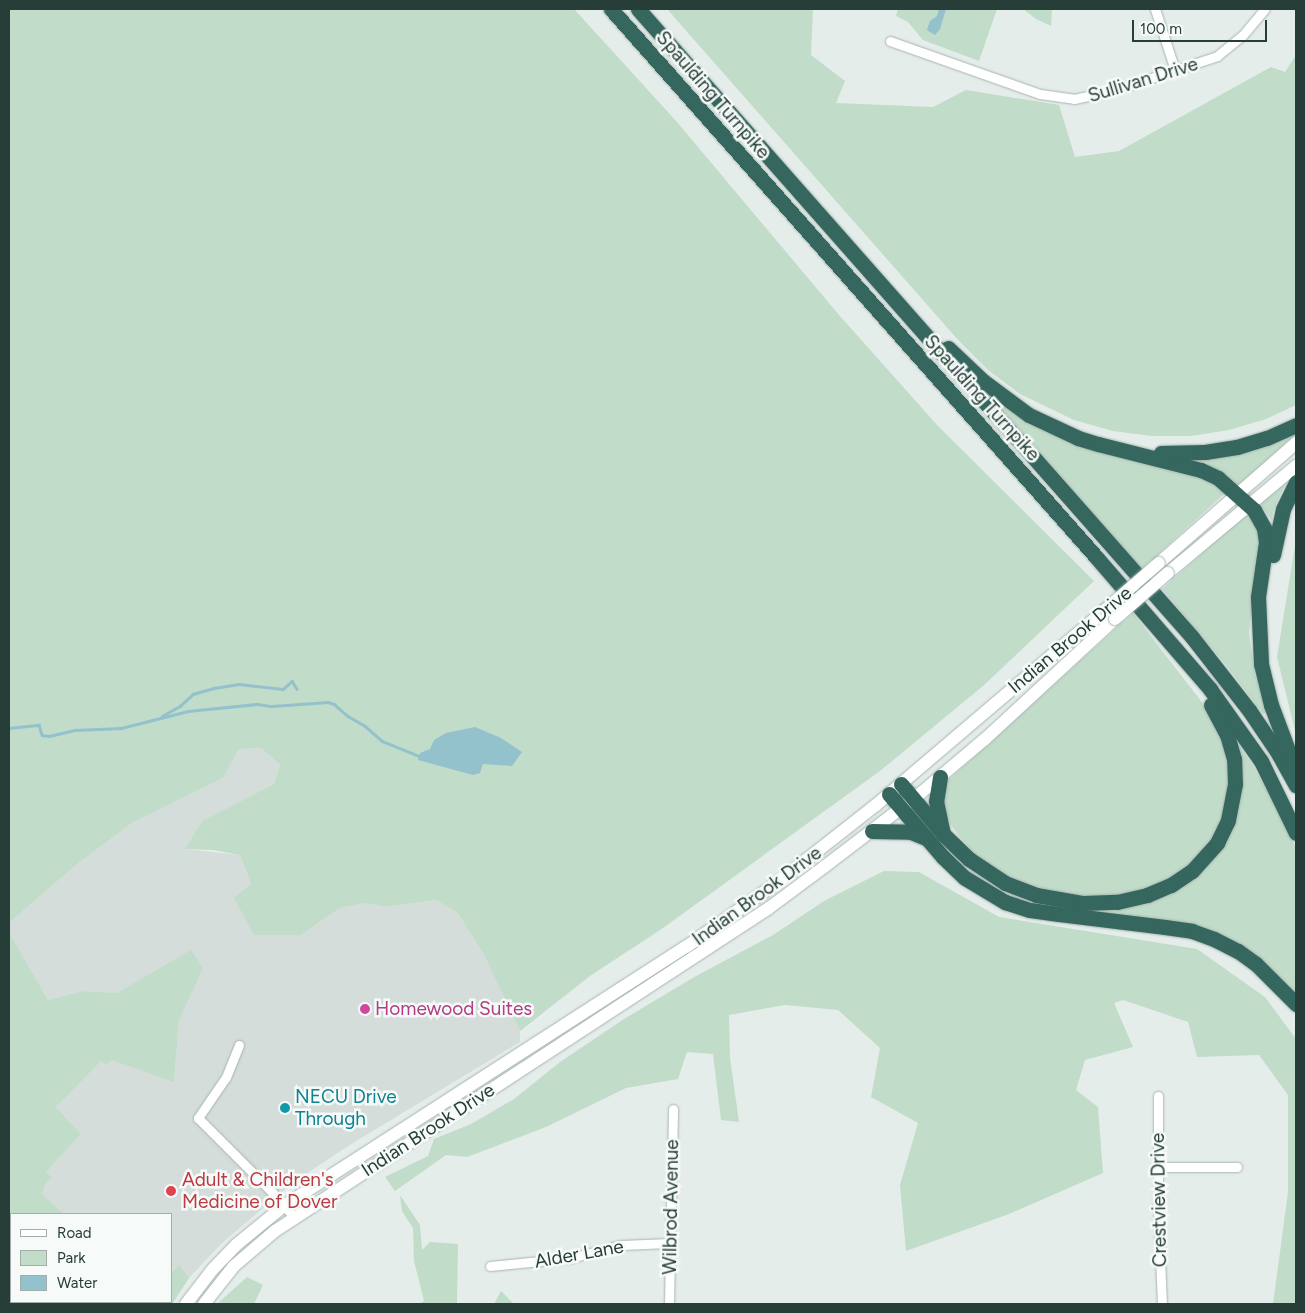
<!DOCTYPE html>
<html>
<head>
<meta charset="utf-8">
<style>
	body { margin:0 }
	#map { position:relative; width:1305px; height:1313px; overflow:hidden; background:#e5edea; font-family:Figtree,sans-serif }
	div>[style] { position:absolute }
	.built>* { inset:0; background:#d4ddd9 }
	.green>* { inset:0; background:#c1dcc9 }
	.water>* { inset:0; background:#93c2cc }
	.stream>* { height:2.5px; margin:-1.25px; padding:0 1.25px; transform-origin:1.25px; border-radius:1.25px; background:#93c2cc }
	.roads { filter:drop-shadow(0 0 1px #a8b5b1) drop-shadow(0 0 1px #a8b5b1) }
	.minor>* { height:9px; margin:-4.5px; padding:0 4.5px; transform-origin:4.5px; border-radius:4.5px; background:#fff }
	.secondary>* { height:12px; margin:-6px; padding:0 6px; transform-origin:6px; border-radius:6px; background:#fff }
	.motorway>* { height:15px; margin:-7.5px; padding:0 7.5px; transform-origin:7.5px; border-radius:7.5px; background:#35675e }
	.bridges { filter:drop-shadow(0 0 1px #a2b5ae) drop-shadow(0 0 1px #a2b5ae) }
	.secondary-bridge>* { height:12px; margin:-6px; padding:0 6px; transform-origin:6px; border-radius:6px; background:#fff }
	.dots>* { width:14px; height:14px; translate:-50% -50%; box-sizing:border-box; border:2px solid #f6faf8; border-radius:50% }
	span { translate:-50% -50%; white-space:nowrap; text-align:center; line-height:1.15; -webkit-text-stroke:5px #f6faf8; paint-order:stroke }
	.street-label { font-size:19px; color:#263d38 }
	.hotel-label { font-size:19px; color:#b23c85 }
	.left { translate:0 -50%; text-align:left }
	.culture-label { font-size:19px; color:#0d838f }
	.health-label { font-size:19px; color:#be3a42 }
	.frame { position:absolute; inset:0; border:10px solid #263d38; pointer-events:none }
	.legend { position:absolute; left:10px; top:1213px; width:162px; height:90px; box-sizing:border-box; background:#f6faf8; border:1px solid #a3aeab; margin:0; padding:6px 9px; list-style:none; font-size:15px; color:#263d38 }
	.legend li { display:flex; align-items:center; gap:10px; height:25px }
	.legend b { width:25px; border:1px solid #a3aeab }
	.scale { position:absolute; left:1132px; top:20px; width:135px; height:22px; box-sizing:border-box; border:2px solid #263d38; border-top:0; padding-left:6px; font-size:15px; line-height:18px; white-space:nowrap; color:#263d38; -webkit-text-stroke:4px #f6faf8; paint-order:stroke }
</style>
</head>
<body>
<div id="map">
	<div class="built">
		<i style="clip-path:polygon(261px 748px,280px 765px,274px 784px,202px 821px,185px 849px,240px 855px,251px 884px,301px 935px,340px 908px,366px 903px,385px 907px,436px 900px,457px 912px,483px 953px,520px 1031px,520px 1042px,353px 1143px,295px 1181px,221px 1244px,189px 1278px,172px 1304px,24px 1304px,26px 1302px,171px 1302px,171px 1214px,64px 1214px,42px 1194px,46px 1183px,46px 1172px,81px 1134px,56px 1107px,101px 1060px,112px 1059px,174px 1081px,179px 1020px,203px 969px,147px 977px,117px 993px,83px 991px,48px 1000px,9px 932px,9px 923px,76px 865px,132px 823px,223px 778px,239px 749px)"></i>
	</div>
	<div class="green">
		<i style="clip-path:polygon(9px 9px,574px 9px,677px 122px,839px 315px,938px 426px,1094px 581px,983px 686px,880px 771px,663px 928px,590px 976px,520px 1031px,483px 953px,457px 912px,436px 900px,385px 907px,366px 903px,340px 908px,301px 935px,254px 935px,234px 898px,251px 884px,240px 855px,213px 850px,185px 849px,202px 821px,274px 784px,280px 765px,261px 748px,239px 749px,223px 778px,132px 823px,76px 865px,9px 923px)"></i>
		<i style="clip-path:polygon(667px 9px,813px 9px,811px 55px,845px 81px,836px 103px,933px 107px,966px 90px,1059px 105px,1075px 157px,1119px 151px,1271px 67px,1285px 72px,1296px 55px,1296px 405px,1266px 419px,1229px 430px,1191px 436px,1152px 436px,1113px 431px,1074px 420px,1020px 394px,988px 370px,959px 341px)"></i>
		<i style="clip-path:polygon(898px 9px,997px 9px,979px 61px,923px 40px,908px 22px,896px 16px)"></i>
		<i style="clip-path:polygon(1023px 9px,1052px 9px,1051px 26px,1036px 19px)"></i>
		<i style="clip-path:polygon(1000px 401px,1013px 410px,1205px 476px,1225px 491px,1224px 494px,1142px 569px,997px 403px)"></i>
		<i style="clip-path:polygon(1296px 431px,1296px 434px,1238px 486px,1186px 458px)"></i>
		<i style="clip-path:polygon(1287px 479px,1273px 512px,1272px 521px,1260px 504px)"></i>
		<i style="clip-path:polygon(1247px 513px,1257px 528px,1259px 539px,1249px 633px,1255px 675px,1268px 712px,1263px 714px,1226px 665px,1162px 589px)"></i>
		<i style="clip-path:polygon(1296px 539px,1296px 735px,1277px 657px)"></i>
		<i style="clip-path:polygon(1133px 613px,1218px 723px,1227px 745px,1228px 805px,1206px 850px,1170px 880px,1125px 895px,1083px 896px,1038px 888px,1010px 877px,975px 854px,958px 835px,951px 825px,942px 802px,945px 783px)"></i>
		<i style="clip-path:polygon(1237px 747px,1240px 747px,1253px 766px,1282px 817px,1296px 848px,1296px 1000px,1235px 947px,1033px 904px,1014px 897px,976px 877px,941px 844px,943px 843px,999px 884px,1129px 903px,1215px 852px)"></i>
		<i style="clip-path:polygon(884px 871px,919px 872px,999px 917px,1197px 949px,1265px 997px,1296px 1039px,1296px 1304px,1273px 1304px,1288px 1192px,1288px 1095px,1259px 1055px,1197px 1057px,1188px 1022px,1123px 1000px,1114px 1003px,1133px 1047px,1085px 1060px,1076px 1090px,1098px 1107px,1103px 1173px,1009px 1214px,906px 1251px,900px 1185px,918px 1123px,871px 1097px,880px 1048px,838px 1010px,785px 1005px,729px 1015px,730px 1058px,739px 1122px,721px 1120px,713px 1054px,687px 1052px,678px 1079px,626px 1088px,546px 1127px,467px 1157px,446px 1155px,395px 1191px,385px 1177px,428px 1156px,434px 1139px,471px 1124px,514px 1099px,560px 1062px,624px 1019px,696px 976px,773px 935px,824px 901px)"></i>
		<i style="clip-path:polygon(9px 932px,48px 1000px,83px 991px,117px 993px,191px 950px,203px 969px,179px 1020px,174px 1082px,112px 1060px,106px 1065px,101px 1061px,56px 1107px,81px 1134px,46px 1172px,52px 1178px,46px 1183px,42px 1194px,64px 1214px,11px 1214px,11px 1302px,26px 1302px,24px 1304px,9px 1304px)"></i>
		<i style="clip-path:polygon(400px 1195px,420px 1225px,422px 1250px,430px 1242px,458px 1244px,457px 1304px,420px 1304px,424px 1301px,414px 1261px,413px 1228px,402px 1211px)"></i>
		<i style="clip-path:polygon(179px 1265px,189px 1278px,172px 1304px,150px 1304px,151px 1302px,171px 1302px,171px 1274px)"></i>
		<i style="clip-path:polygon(247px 1277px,263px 1285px,254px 1304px,217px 1304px)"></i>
		<i style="clip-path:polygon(501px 1291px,514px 1304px,494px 1304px)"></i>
	</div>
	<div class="water">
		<i style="clip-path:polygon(939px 9px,946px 9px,940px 29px,935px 35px,927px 30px,930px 21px,937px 16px)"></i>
		<i style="clip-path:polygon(475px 727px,501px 738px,522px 752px,512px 766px,483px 764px,480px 773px,473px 775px,418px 760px,420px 753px,430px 749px,434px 740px,446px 733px)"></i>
	</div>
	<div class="stream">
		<i style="left:162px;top:716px;width:21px;rotate:-29deg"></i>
		<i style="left:180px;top:706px;width:18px;rotate:-43deg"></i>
		<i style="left:193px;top:694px;width:22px;rotate:-16deg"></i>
		<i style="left:214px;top:688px;width:25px;rotate:-9deg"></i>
		<i style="left:239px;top:684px;width:44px;rotate:6.5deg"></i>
		<i style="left:283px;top:689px;width:12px;rotate:-42deg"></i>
		<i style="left:292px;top:681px;width:9px;rotate:58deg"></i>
		<i style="left:9px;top:728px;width:30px;rotate:-6deg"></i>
		<i style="left:39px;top:725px;width:10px;rotate:73deg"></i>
		<i style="left:42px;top:735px;width:7px;rotate:8deg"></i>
		<i style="left:49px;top:736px;width:27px;rotate:-13deg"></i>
		<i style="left:75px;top:730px;width:46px;rotate:-2.5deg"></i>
		<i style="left:121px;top:728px;width:69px;rotate:-14.2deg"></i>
		<i style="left:188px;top:711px;width:69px;rotate:-5.8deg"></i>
		<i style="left:257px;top:704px;width:15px;rotate:8deg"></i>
		<i style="left:272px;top:706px;width:56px;rotate:-4.1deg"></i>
		<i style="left:328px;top:702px;width:6px;rotate:18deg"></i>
		<i style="left:334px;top:704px;width:18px;rotate:41deg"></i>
		<i style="left:348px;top:716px;width:20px;rotate:30deg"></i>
		<i style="left:365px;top:726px;width:23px;rotate:41deg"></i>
		<i style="left:382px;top:741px;width:40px;rotate:22deg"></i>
	</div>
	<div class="roads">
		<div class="minor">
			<i style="left:1155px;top:9px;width:64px;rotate:71.8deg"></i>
			<i style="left:890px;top:41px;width:159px;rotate:19.5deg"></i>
			<i style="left:1040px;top:94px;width:34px;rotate:8deg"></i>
			<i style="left:1074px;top:99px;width:42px;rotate:-12.4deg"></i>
			<i style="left:1115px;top:90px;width:108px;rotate:-18.4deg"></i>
			<i style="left:1217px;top:56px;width:32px;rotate:-39deg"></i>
			<i style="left:1242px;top:36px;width:35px;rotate:-50deg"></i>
			<i style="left:239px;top:1045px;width:35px;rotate:112deg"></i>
			<i style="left:226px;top:1077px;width:50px;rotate:124.3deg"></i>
			<i style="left:198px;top:1118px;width:106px;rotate:45deg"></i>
			<i style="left:273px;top:1193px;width:33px;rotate:49deg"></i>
			<i style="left:1158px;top:1096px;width:113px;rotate:90deg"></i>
			<i style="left:1158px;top:1209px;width:95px;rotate:87.6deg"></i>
			<i style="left:1158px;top:1167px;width:79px"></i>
			<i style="left:490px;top:1266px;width:81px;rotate:-5.6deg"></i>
			<i style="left:571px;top:1258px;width:52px;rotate:-14.6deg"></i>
			<i style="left:621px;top:1245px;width:48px;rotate:-2.4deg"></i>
			<i style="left:669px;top:1304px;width:195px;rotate:-88.8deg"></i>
		</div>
		<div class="secondary">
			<i style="left:1159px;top:563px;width:182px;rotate:-41.2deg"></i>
			<i style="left:1168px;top:573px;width:167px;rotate:-39.9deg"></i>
			<i style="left:186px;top:1304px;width:44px;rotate:-52.4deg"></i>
			<i style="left:213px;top:1269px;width:33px;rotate:-46deg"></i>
			<i style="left:236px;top:1245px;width:63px;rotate:-39.2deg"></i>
			<i style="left:285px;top:1205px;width:477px;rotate:-32.8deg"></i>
			<i style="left:686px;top:947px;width:113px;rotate:-35.2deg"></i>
			<i style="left:778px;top:882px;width:125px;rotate:-38.2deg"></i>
			<i style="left:876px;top:805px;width:302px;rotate:-40.4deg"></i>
			<i style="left:204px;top:1304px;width:48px;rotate:-51.7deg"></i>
			<i style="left:234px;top:1266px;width:54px;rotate:-40.5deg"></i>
			<i style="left:275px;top:1231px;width:590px;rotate:-33.18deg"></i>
			<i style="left:769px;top:908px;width:69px;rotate:-36.7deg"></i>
			<i style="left:824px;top:867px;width:123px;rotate:-37.4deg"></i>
			<i style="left:922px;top:792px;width:82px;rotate:-40.1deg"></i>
			<i style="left:985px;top:739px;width:177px;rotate:-42.7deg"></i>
		</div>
		<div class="motorway">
			<i style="left:611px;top:9px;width:733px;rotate:48.48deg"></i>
			<i style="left:1097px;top:558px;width:173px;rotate:49.2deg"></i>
			<i style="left:1210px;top:689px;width:88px;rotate:54.7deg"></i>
			<i style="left:1261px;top:761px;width:80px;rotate:64.1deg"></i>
			<i style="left:638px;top:9px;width:837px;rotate:48.58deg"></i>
			<i style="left:1192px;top:637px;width:93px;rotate:52deg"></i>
			<i style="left:1249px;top:710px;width:52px;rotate:56deg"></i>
			<i style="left:1278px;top:753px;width:37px;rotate:61deg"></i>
			<i style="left:948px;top:348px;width:48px;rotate:43.3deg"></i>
			<i style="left:983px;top:381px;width:57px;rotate:36.5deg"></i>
			<i style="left:1029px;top:415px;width:54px;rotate:25.1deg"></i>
			<i style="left:1078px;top:438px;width:21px;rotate:17deg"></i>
			<i style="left:1098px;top:444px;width:106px;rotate:14.2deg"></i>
			<i style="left:1201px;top:470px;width:19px;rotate:25deg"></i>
			<i style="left:1218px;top:478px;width:48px;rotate:41.6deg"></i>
			<i style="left:1254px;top:510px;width:21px;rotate:61deg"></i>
			<i style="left:1264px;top:528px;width:14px;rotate:82deg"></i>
			<i style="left:1266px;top:542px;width:56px;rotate:98.3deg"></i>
			<i style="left:1258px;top:597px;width:67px;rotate:87.4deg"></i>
			<i style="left:1261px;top:664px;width:42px;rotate:76.3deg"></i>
			<i style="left:1271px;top:705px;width:65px;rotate:69.3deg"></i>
			<i style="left:1161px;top:453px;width:44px;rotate:-1.3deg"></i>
			<i style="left:1205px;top:452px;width:32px;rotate:-9deg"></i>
			<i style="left:1237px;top:447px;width:31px;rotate:-17deg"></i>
			<i style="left:1267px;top:438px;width:32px;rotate:-24deg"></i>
			<i style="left:1273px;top:555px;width:47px;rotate:-77.7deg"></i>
			<i style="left:1283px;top:509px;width:30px;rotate:-64deg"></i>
			<i style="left:940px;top:777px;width:24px;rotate:99deg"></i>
			<i style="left:936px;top:801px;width:33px;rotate:78deg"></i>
			<i style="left:901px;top:784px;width:65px;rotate:50deg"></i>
			<i style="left:943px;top:834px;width:36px;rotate:44deg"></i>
			<i style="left:969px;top:859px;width:43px;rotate:33.7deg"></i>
			<i style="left:1005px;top:883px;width:33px;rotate:21deg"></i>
			<i style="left:1036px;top:895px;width:48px;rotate:9.7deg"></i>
			<i style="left:1083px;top:903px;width:34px;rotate:-2deg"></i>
			<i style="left:1117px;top:902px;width:31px;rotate:-13deg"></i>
			<i style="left:1147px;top:895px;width:26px;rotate:-23deg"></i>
			<i style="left:1171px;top:885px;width:25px;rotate:-34deg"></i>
			<i style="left:1192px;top:871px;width:38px;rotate:-48deg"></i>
			<i style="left:1217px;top:843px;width:25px;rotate:-64deg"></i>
			<i style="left:1228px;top:820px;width:37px;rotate:-79deg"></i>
			<i style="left:1235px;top:784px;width:25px;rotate:-92deg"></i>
			<i style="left:1234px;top:759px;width:25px;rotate:-106deg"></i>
			<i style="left:1227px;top:735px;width:34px;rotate:-118deg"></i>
			<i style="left:889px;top:794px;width:83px;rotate:49.4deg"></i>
			<i style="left:943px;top:857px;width:30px;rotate:44deg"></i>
			<i style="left:965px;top:878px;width:47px;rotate:31deg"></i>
			<i style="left:1005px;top:902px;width:26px;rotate:18deg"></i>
			<i style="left:1030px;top:910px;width:29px;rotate:8deg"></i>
			<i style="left:1059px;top:914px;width:107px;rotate:7deg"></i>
			<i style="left:1165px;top:927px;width:27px;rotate:8deg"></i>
			<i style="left:1192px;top:931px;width:23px;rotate:20deg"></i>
			<i style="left:1214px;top:939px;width:27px;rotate:27deg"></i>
			<i style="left:1238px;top:951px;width:22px;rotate:36deg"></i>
			<i style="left:1256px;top:964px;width:57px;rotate:45deg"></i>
			<i style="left:872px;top:831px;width:39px;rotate:1deg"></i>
			<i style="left:911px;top:832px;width:16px;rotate:22deg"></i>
		</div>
	</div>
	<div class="bridges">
		<div class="secondary-bridge">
			<i style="left:1106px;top:609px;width:70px;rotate:-41deg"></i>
			<i style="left:1115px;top:619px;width:70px;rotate:-41deg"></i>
		</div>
	</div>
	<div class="dots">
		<i style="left:365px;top:1009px;background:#d1479c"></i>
		<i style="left:285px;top:1108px;background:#0f9aa8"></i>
		<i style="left:171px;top:1191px;background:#e0444e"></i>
	</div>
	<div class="street-label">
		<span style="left:1143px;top:80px;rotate:-17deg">Sullivan Drive</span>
		<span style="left:713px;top:95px;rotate:49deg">Spaulding Turnpike</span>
		<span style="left:982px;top:398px;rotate:48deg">Spaulding Turnpike</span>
		<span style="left:1070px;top:640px;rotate:-40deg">Indian Brook Drive</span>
		<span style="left:757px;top:896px;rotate:-36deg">Indian Brook Drive</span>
		<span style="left:428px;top:1130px;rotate:-33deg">Indian Brook Drive</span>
		<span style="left:1159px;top:1200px;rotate:-91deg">Crestview Drive</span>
		<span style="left:671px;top:1207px;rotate:-89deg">Wilbrod Avenue</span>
		<span style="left:579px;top:1254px;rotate:-10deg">Alder Lane</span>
	</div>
	<div class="hotel-label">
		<span class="left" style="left:375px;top:1009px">Homewood Suites</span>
	</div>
	<div class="culture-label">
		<span class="left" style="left:295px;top:1108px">NECU Drive<br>Through</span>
	</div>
	<div class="health-label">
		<span class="left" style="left:182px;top:1191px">Adult &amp; Children's<br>Medicine of Dover</span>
	</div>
	<div class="frame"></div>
	<ul class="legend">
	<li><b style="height:6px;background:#fff"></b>Road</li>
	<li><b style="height:14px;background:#c1dcc9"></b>Park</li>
	<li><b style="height:14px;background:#93c2cc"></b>Water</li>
	</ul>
	<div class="scale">100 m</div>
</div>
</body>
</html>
